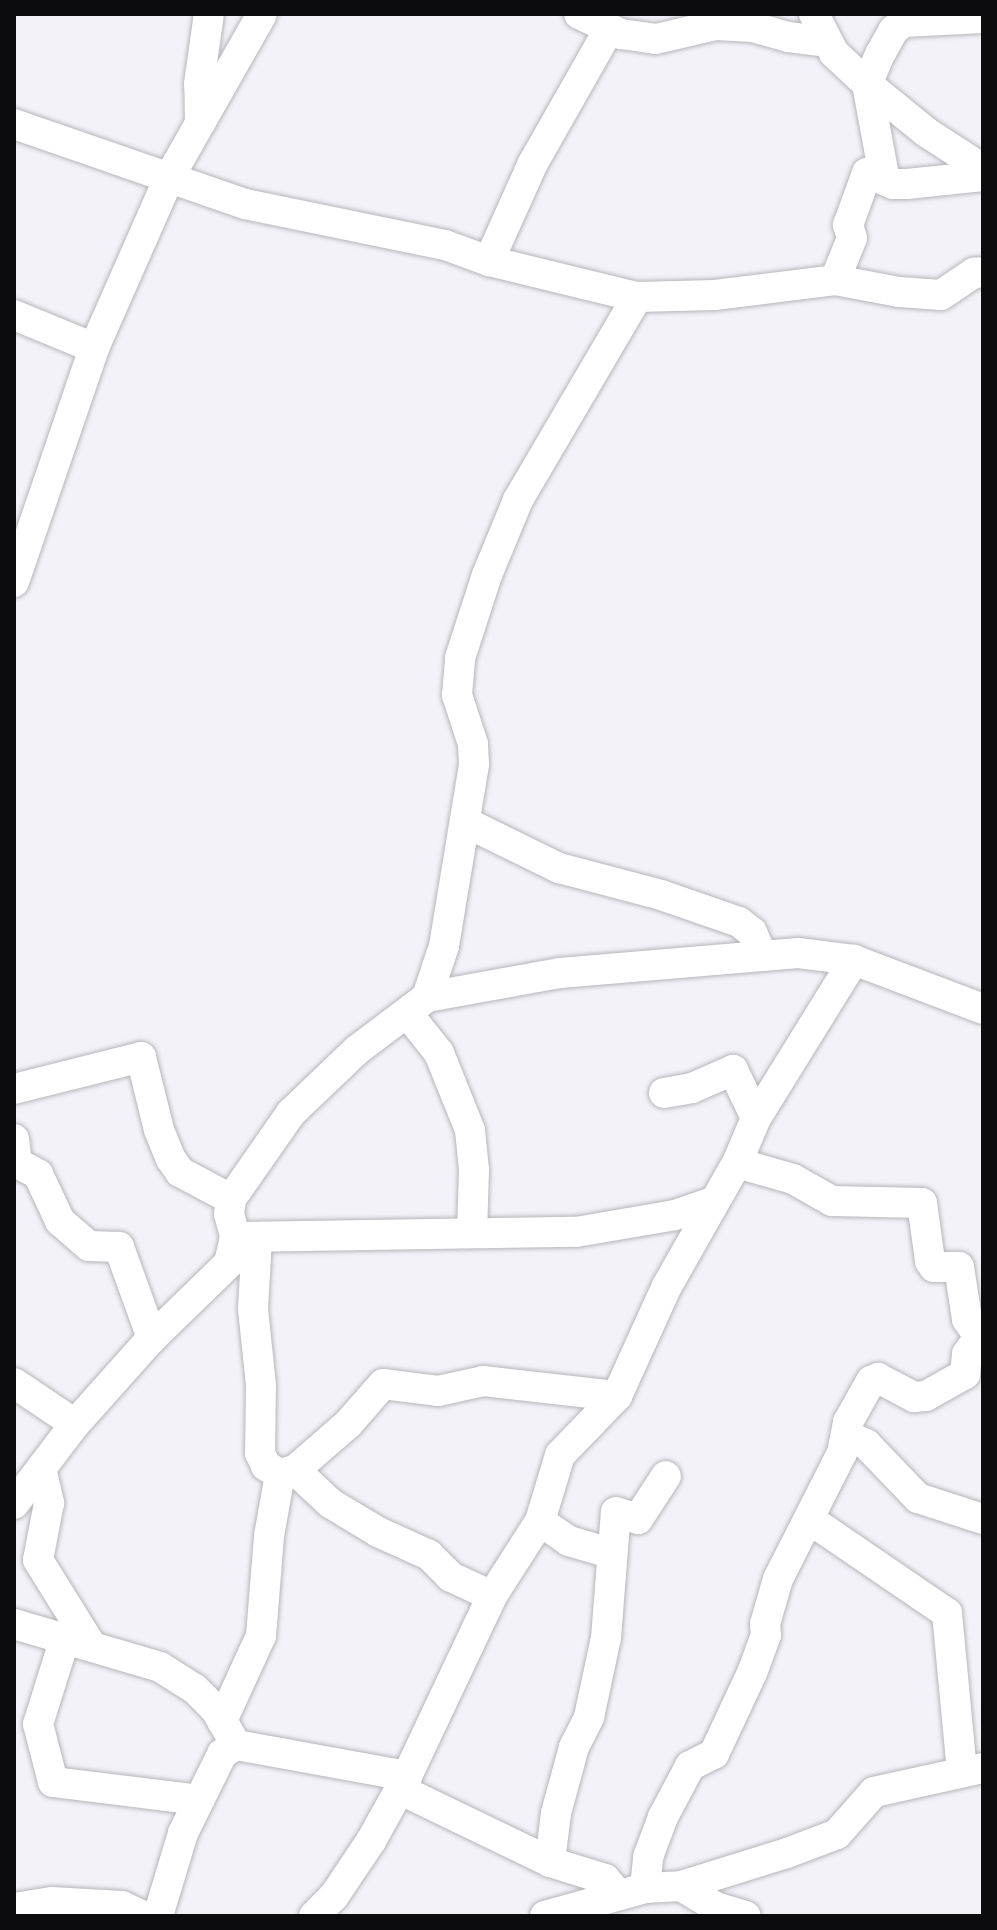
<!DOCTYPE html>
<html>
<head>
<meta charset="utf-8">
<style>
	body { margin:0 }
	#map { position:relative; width:997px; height:1930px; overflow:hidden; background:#f2f2f8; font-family:Rubik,sans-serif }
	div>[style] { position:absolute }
	.roads { filter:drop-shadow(0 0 2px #b5b5bb) drop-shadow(0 0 2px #b5b5bb) }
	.minor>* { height:30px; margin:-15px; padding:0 15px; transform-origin:15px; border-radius:15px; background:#fff }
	span { translate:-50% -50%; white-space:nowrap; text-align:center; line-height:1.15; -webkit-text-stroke:6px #f2f2f8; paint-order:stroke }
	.frame { position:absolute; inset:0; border:16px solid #0c0c0e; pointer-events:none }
</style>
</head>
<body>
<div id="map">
	<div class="roads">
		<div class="minor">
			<i style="left:579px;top:14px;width:47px;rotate:25.5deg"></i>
			<i style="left:621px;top:34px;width:35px;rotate:8deg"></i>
			<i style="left:656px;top:39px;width:62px;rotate:-13.1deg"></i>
			<i style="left:716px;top:25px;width:37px;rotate:3deg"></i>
			<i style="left:753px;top:27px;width:36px;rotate:16deg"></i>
			<i style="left:788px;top:37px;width:39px;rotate:7deg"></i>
			<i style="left:814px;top:14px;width:44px;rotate:62.9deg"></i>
			<i style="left:834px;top:53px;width:45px;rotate:43.2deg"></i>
			<i style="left:867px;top:84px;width:76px;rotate:39.1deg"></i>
			<i style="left:926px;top:132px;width:68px;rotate:33deg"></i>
			<i style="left:983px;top:18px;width:80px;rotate:177.1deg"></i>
			<i style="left:903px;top:22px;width:13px;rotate:138deg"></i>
			<i style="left:893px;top:31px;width:26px;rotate:119deg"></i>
			<i style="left:880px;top:54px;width:33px;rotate:113deg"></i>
			<i style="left:867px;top:84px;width:94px;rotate:79.5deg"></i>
			<i style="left:884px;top:176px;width:17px;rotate:-170deg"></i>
			<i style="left:867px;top:173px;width:28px;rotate:23deg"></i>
			<i style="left:893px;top:184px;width:14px"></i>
			<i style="left:907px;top:184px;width:76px;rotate:-6deg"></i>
			<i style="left:200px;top:123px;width:39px;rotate:-91deg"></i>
			<i style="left:199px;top:84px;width:71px;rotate:-81.9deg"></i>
			<i style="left:14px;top:124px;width:244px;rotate:19.1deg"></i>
			<i style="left:245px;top:204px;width:204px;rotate:11.6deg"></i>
			<i style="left:445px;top:245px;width:47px;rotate:20deg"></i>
			<i style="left:489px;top:261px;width:152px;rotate:13.7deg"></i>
			<i style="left:637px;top:297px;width:78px;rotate:-1.5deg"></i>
			<i style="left:715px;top:295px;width:121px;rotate:-7.1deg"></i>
			<i style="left:835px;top:280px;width:65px;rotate:10.6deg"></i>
			<i style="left:899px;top:292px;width:42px;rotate:4.1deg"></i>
			<i style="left:941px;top:295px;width:40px;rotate:-34deg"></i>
			<i style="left:974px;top:273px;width:9px;rotate:-6deg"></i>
			<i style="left:489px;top:261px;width:107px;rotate:-65.8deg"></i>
			<i style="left:533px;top:163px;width:154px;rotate:-60.4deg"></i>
			<i style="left:835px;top:280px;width:45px;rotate:-68deg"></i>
			<i style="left:852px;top:238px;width:14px;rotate:-107deg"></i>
			<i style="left:848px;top:225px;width:55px;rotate:-69.9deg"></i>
			<i style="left:14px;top:315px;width:87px;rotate:22.4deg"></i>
			<i style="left:14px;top:582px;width:247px;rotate:-71.1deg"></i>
			<i style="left:94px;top:348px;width:188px;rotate:-66.2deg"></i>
			<i style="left:170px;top:176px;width:186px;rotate:-60.4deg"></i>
			<i style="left:465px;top:822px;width:105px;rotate:26.1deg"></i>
			<i style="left:559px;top:868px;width:106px;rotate:14.8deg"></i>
			<i style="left:661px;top:895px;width:83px;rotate:19.1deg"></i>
			<i style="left:739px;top:922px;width:16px;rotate:38deg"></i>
			<i style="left:752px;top:932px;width:26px;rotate:67deg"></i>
			<i style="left:427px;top:997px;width:54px;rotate:-71.6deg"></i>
			<i style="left:444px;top:946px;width:184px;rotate:-80.6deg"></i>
			<i style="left:474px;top:764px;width:20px;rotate:-93deg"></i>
			<i style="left:473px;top:744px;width:52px;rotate:-108.1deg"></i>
			<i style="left:457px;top:695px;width:37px;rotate:-85deg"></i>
			<i style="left:460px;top:658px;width:87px;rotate:-72deg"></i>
			<i style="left:487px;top:575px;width:81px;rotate:-67.5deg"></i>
			<i style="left:518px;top:500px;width:235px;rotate:-59.6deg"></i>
			<i style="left:408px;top:1014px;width:50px;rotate:51.5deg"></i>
			<i style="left:439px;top:1053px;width:83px;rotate:68.1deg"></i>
			<i style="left:470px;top:1130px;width:40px;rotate:84.3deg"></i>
			<i style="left:474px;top:1170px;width:62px;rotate:91.8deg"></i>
			<i style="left:14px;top:1089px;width:131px;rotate:-14.1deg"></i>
			<i style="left:141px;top:1057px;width:75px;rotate:76.1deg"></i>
			<i style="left:159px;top:1130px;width:31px;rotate:68deg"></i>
			<i style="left:171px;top:1159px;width:16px;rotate:55deg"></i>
			<i style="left:180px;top:1172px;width:58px;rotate:27.9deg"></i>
			<i style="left:664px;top:1093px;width:28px;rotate:-10deg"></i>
			<i style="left:692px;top:1088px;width:45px;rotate:-23.7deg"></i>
			<i style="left:733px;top:1070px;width:53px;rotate:64.4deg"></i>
			<i style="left:14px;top:1139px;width:24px;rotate:83deg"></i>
			<i style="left:17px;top:1163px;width:24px;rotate:28deg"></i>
			<i style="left:38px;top:1174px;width:52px;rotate:64.9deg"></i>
			<i style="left:60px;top:1221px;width:38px;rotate:41deg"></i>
			<i style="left:89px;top:1246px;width:30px;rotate:2deg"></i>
			<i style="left:119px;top:1247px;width:97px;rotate:70.1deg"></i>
			<i style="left:737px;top:1163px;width:58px;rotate:15.9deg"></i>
			<i style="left:793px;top:1179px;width:45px;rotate:29.4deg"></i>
			<i style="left:832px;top:1201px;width:90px;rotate:1.3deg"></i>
			<i style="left:922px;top:1203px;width:59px;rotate:82.1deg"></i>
			<i style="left:930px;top:1261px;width:7px;rotate:56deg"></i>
			<i style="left:934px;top:1267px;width:25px"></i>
			<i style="left:959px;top:1267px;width:53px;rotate:81.3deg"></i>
			<i style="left:967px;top:1319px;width:22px;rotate:56deg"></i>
			<i style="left:239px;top:1237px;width:337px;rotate:-0.9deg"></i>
			<i style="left:576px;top:1232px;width:100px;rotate:-9.7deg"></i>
			<i style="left:675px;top:1215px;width:40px;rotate:-18.9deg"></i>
			<i style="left:257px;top:1239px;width:70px;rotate:93.3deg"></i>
			<i style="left:253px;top:1309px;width:76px;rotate:84deg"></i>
			<i style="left:261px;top:1385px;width:68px;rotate:90.8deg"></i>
			<i style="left:260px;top:1453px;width:14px;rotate:65deg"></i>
			<i style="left:266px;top:1466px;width:16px;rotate:30deg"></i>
			<i style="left:280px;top:1474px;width:16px;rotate:-15deg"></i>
			<i style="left:295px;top:1470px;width:70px;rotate:-41deg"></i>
			<i style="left:348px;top:1424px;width:53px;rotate:-48.8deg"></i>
			<i style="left:383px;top:1384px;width:55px;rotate:7.3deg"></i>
			<i style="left:438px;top:1391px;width:46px;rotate:-12.5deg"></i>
			<i style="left:483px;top:1381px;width:135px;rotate:6.4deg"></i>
			<i style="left:14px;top:1383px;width:73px;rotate:33.9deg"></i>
			<i style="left:846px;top:1435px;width:22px;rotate:24deg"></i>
			<i style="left:866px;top:1444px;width:75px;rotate:46.1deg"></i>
			<i style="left:918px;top:1498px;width:68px;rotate:17.9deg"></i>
			<i style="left:295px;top:1470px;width:48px;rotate:43.3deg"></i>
			<i style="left:330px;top:1503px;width:56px;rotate:31.1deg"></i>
			<i style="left:378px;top:1532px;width:56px;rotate:24.3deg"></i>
			<i style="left:429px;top:1555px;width:31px;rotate:45deg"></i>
			<i style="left:451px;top:1577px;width:45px;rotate:24.9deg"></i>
			<i style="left:42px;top:1472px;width:32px;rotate:77deg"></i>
			<i style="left:49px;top:1503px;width:58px;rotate:100.9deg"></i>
			<i style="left:38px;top:1560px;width:100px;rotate:58.1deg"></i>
			<i style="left:14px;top:1504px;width:101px;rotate:-52.7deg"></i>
			<i style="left:75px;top:1424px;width:115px;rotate:-48.2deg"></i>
			<i style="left:152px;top:1338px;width:107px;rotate:-44.2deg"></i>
			<i style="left:229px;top:1263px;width:28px;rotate:-77deg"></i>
			<i style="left:235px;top:1236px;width:23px;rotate:-105deg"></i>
			<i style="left:229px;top:1214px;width:15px;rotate:-82deg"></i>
			<i style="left:231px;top:1199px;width:105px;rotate:-55.1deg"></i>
			<i style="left:291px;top:1113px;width:91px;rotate:-43.7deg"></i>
			<i style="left:357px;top:1050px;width:88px;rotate:-37.1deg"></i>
			<i style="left:427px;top:997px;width:135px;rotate:-10.2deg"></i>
			<i style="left:560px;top:973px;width:239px;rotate:-4.8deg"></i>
			<i style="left:798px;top:953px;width:56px;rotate:7.1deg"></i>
			<i style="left:854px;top:960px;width:138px;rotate:20.8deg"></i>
			<i style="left:809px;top:1519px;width:167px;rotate:34.3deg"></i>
			<i style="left:947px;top:1613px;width:160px;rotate:84.6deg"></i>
			<i style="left:540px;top:1521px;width:35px;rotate:35deg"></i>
			<i style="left:569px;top:1541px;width:43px;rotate:16.3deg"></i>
			<i style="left:14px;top:1624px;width:152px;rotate:16.4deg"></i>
			<i style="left:160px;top:1667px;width:41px;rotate:32.2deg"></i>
			<i style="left:195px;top:1689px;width:30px;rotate:45deg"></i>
			<i style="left:216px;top:1710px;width:40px;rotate:60.3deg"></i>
			<i style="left:236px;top:1745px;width:174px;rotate:10.3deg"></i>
			<i style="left:65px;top:1638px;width:90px;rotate:107.4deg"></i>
			<i style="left:38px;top:1724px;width:60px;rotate:75.5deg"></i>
			<i style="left:53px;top:1782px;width:147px;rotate:7deg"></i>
			<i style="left:222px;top:1721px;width:94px;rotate:-65.4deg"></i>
			<i style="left:261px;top:1636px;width:100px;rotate:-85.4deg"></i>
			<i style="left:269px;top:1536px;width:63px;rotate:-79.9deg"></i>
			<i style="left:399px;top:1789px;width:168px;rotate:25.8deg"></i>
			<i style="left:550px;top:1862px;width:58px;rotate:17.2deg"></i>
			<i style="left:605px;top:1879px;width:21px;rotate:49deg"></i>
			<i style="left:550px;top:1862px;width:49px;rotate:-83deg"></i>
			<i style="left:556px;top:1813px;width:68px;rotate:-74.7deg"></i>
			<i style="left:574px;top:1747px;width:34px;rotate:-63deg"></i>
			<i style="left:589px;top:1717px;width:81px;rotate:-77.9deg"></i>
			<i style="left:606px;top:1638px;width:126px;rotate:-85.5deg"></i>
			<i style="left:616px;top:1512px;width:23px;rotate:18deg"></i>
			<i style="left:638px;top:1519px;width:51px;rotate:-56.9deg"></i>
			<i style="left:681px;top:1886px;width:41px;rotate:31deg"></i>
			<i style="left:716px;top:1907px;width:31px;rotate:17deg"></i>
			<i style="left:645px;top:1888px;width:31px;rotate:-84deg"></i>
			<i style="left:648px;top:1857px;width:43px;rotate:-69.4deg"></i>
			<i style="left:663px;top:1817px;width:58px;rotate:-62.1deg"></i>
			<i style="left:690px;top:1766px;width:27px;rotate:-27deg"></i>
			<i style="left:714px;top:1754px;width:89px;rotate:-64.9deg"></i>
			<i style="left:752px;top:1673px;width:40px;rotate:-69.8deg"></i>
			<i style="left:766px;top:1635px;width:11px;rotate:-95deg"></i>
			<i style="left:765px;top:1624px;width:47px;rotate:-73.9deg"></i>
			<i style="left:778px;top:1579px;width:141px;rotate:-63.1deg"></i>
			<i style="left:842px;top:1453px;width:32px;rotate:-79deg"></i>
			<i style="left:848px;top:1422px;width:47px;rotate:-60.7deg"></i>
			<i style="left:871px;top:1381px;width:8px;rotate:-23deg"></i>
			<i style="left:878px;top:1378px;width:41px;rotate:27.8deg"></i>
			<i style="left:914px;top:1397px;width:12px;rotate:-5deg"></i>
			<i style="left:926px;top:1396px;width:45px;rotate:-29.4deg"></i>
			<i style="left:965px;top:1374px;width:20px;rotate:-84deg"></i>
			<i style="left:967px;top:1354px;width:27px;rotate:-54deg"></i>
			<i style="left:14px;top:1908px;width:38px;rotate:-9deg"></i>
			<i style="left:52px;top:1902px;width:70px;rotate:3.3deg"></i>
			<i style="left:122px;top:1906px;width:23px;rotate:25deg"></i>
			<i style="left:158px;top:1916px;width:87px;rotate:-73.2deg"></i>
			<i style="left:183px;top:1833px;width:88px;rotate:-63.7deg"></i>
			<i style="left:222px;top:1754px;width:17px;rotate:-33deg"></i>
			<i style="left:314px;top:1916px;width:28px;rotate:-45deg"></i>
			<i style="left:334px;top:1896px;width:66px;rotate:-56.1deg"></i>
			<i style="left:371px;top:1841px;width:74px;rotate:-61deg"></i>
			<i style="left:407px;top:1776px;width:199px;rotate:-64.7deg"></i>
			<i style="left:492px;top:1596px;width:89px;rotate:-57.4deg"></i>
			<i style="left:540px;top:1521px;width:69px;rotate:-73.1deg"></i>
			<i style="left:560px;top:1455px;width:82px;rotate:-46deg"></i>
			<i style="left:617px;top:1396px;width:121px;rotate:-65.6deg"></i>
			<i style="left:667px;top:1286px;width:142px;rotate:-60.4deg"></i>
			<i style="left:737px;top:1163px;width:49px;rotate:-67.1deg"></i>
			<i style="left:756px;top:1118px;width:186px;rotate:-58.2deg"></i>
			<i style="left:545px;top:1916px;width:104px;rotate:-15.6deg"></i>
			<i style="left:645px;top:1888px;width:36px;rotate:-3deg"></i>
			<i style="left:681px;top:1886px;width:111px;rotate:-17.3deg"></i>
			<i style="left:787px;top:1853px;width:53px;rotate:-20.8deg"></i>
			<i style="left:837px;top:1834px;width:56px;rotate:-48.6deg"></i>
			<i style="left:874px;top:1792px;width:112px;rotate:-12.4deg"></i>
		</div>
	</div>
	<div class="frame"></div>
</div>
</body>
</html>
